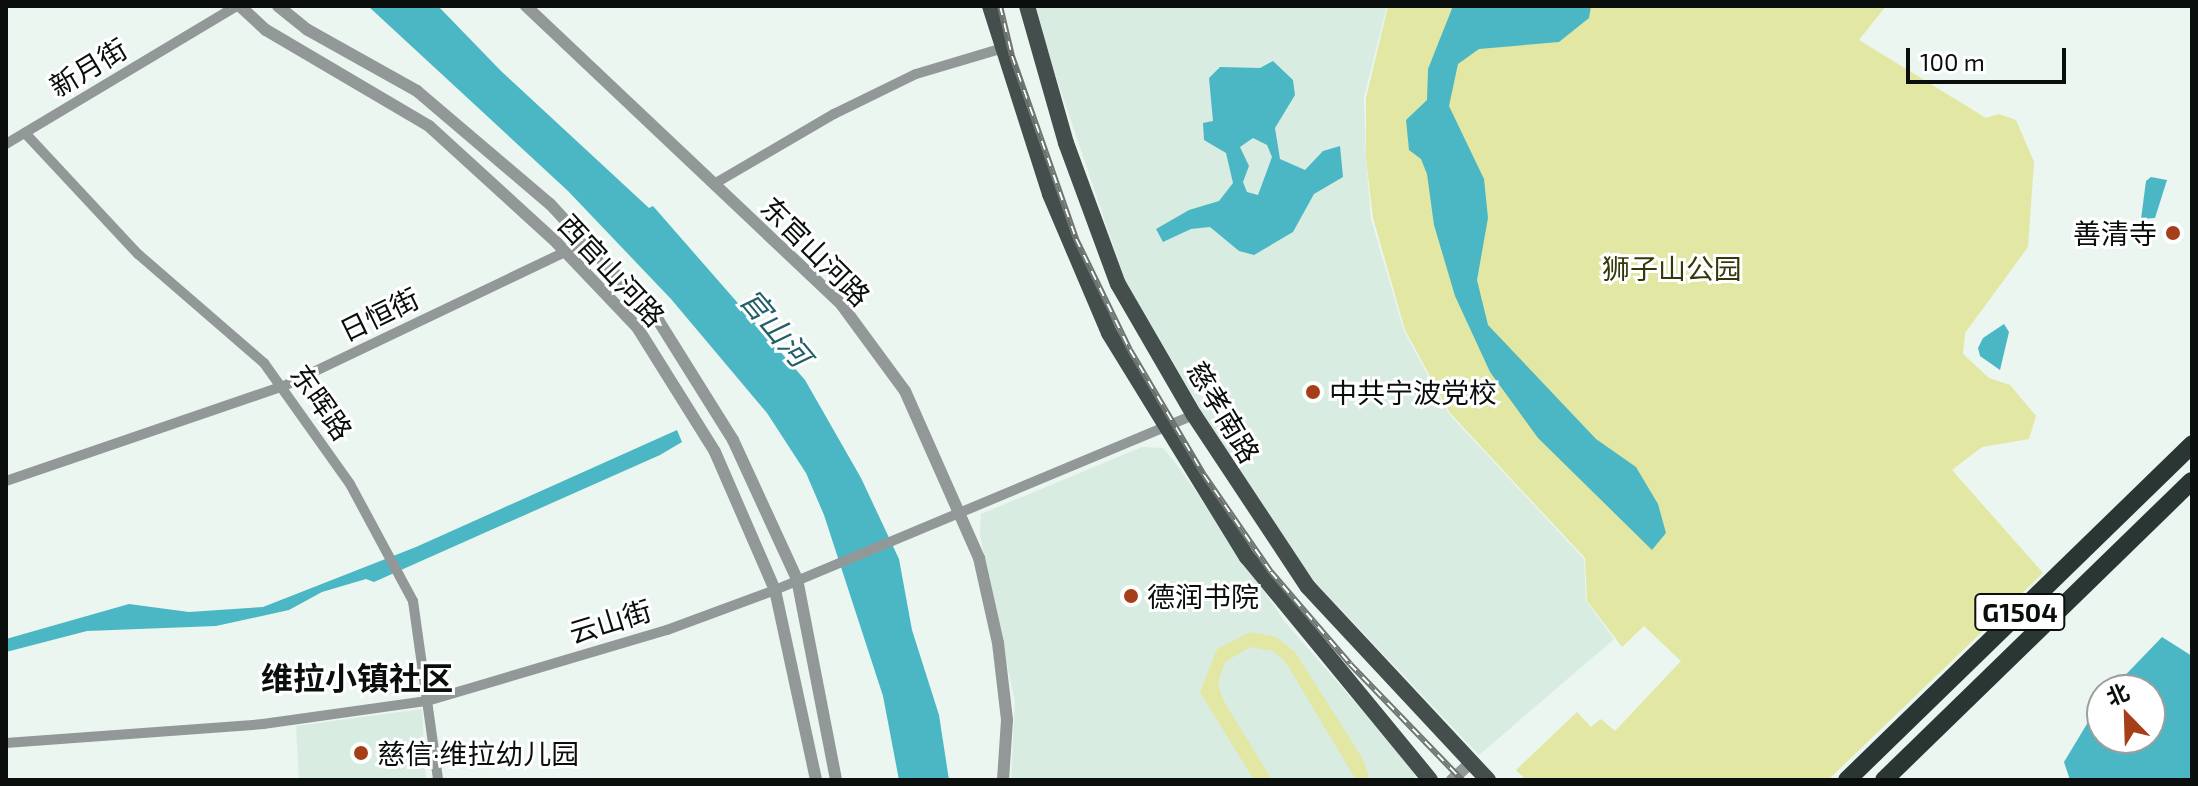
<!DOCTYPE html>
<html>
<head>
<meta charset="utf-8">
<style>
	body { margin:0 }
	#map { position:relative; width:2198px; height:786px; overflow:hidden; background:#eaf6ef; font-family:"Exo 2","Noto Sans SC",sans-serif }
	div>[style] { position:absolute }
	.built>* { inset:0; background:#d9ece1 }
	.green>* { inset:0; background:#e2e7a3 }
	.water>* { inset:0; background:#4bb7c5 }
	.minor>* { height:10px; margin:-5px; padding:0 5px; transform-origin:5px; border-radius:5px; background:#929897 }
	.tertiary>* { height:12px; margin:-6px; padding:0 6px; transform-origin:6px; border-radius:6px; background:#929897 }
	.primary>* { height:16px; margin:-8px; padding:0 8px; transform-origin:8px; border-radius:8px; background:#444f4d }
	.motorway>* { height:18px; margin:-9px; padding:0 9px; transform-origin:9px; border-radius:9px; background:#2a3634 }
	.rail>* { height:6px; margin-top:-3px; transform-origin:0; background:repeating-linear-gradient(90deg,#fff 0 9px,#6e7571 0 18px); box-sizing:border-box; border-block:2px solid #6e7571 }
	.dots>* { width:22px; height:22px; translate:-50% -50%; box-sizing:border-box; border:4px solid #fff; border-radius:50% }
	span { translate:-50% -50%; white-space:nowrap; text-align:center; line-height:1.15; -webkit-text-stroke:6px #fff; paint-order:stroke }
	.shield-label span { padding:2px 6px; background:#fff; border:2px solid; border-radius:6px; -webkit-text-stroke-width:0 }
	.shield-label { font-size:26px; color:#0a0e0c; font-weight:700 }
	.street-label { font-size:28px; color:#0a0e0c }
	.poi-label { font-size:28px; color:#0a0e0c }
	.right { translate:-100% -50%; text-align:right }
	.left { translate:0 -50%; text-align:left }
	.park-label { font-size:28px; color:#36380c }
	.water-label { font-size:30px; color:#235f67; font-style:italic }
	.quarter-label { font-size:32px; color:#0a0e0c; font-weight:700 }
	.frame { position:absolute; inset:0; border:8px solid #0a0e0c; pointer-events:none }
	.north { position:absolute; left:2086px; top:674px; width:80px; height:80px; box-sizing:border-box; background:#fff; border:2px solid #9d9f9e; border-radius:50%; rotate:337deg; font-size:22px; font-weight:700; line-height:32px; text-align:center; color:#0a0e0c }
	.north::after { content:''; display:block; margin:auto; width:28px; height:36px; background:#a63f19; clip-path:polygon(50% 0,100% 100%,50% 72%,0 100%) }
	.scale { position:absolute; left:1906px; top:48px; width:160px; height:36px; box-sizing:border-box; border:4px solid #0a0e0c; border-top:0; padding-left:10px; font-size:24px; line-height:28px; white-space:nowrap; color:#0a0e0c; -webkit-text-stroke:6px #fff; paint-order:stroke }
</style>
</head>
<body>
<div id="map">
	<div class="built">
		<i style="clip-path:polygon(1032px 6px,1387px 6px,1364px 97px,1366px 159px,1371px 219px,1404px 331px,1449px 414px,1584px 559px,1586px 601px,1614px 639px,1479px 755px,1316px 583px,1250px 493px,1125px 280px)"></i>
		<i style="clip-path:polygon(1142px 447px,1163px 448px,1181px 470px,1285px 622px,1413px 769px,1416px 780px,1011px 780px,1015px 702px,980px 535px,981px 514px)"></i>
		<i style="clip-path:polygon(422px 709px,426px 780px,299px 780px,296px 726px)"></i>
	</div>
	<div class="green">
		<i style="clip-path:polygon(1388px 6px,1886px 6px,1859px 40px,1986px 118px,1999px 114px,2016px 120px,2034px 162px,2028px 247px,1965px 333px,1963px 354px,1989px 378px,2010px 385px,2036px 416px,2029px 439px,1982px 447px,1952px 470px,2043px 573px,1828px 780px,1526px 780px,1516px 770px,1577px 712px,1591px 727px,1601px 719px,1615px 731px,1681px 661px,1644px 626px,1622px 647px,1587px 601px,1585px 558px,1450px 413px,1405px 330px,1373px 218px,1366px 159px,1366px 98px)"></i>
		<i style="clip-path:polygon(1250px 632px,1276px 637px,1295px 652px,1363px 759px,1370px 780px,1356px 780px,1285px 661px,1273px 651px,1250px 647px,1225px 662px,1218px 683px,1222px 698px,1272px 780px,1254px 780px,1200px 692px,1217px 649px)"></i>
	</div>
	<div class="water">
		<i style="clip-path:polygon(368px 6px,438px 6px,501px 71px,649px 208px,653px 206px,805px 380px,861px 478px,899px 559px,912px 630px,939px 715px,949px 780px,899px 780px,883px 696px,824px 515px,806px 473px,767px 413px,671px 299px,568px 191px)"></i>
		<i style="clip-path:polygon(1453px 6px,1591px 6px,1589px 18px,1559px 42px,1479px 49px,1458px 64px,1449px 106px,1484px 179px,1488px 218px,1477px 280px,1488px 325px,1596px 439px,1636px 467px,1658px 504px,1666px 533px,1652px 550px,1538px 438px,1490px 372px,1455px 296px,1434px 225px,1427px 174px,1421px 159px,1409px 150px,1406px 120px,1427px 100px,1428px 69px)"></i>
		<i style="clip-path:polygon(evenodd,1273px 61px,1293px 80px,1295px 95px,1275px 128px,1280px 159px,1305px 170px,1323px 151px,1340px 146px,1343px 177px,1314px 194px,1293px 232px,1254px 255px,1239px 251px,1210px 227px,1191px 229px,1163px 242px,1156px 229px,1189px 210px,1219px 201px,1233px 183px,1226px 153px,1204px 140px,1203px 123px,1213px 121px,1209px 78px,1220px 67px,1260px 68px,1273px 61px,1253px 138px,1267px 145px,1272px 157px,1258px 195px,1247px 192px,1243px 182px,1249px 166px,1240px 147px,1253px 138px)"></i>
		<i style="clip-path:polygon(2151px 177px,2167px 180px,2155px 218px,2141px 219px,2146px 181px)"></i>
		<i style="clip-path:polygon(2004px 324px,2009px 332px,2000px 370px,1980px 356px,1978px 348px,1983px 338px)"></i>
		<i style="clip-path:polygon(677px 430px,682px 442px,660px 455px,374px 582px,366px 579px,322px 592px,289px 610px,216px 626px,87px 631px,6px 652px,6px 639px,129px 604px,189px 612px,263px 607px,416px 547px)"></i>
		<i style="clip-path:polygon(2162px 637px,2192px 656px,2192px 778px,2070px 780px,2064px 762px,2102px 699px,2102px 738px,2150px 738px,2150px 690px,2111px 690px)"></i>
	</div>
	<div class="minor">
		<i style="left:25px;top:133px;width:166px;rotate:47deg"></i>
		<i style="left:138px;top:254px;width:167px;rotate:40.9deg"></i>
		<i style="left:264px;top:363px;width:148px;rotate:54.6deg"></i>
		<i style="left:350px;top:484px;width:133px;rotate:61.7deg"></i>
		<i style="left:413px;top:601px;width:181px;rotate:82deg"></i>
		<i style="left:6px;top:144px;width:269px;rotate:-30.9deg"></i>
		<i style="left:714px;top:184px;width:139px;rotate:-30.3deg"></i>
		<i style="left:834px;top:114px;width:91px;rotate:-26deg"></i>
		<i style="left:916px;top:74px;width:88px;rotate:-16.6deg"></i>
		<i style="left:6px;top:481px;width:294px;rotate:-18.9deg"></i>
		<i style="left:284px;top:386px;width:335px;rotate:-25.5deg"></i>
		<i style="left:6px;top:743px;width:258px;rotate:-4.2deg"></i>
		<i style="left:263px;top:724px;width:166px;rotate:-8deg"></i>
		<i style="left:427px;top:701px;width:250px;rotate:-16.5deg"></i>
		<i style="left:667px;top:630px;width:115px;rotate:-20.3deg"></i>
		<i style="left:775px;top:590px;width:454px;rotate:-22.7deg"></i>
	</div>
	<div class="tertiary">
		<i style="left:240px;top:6px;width:35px;rotate:43deg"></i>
		<i style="left:266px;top:30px;width:189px;rotate:30.5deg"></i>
		<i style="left:429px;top:126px;width:173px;rotate:42.4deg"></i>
		<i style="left:557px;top:243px;width:116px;rotate:46.4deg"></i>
		<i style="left:637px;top:327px;width:147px;rotate:58deg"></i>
		<i style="left:715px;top:452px;width:150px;rotate:66.5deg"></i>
		<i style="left:775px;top:590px;width:194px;rotate:77.8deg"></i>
		<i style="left:278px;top:6px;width:38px;rotate:39deg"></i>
		<i style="left:308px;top:30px;width:125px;rotate:29.2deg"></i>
		<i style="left:417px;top:91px;width:175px;rotate:40.4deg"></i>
		<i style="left:550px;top:204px;width:158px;rotate:47deg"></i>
		<i style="left:658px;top:320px;width:142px;rotate:58deg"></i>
		<i style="left:733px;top:440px;width:153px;rotate:65.3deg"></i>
		<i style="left:797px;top:579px;width:205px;rotate:79deg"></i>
		<i style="left:526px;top:6px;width:434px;rotate:43.4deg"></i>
		<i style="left:841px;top:304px;width:108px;rotate:53.7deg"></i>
		<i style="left:905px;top:391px;width:183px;rotate:66.1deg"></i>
		<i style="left:979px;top:558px;width:87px;rotate:77.4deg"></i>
		<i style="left:998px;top:643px;width:78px;rotate:83.3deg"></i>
		<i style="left:1007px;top:720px;width:60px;rotate:93.8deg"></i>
		<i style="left:1452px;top:780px;width:26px;rotate:-43deg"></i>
	</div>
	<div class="primary">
		<i style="left:990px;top:6px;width:197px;rotate:72.3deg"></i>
		<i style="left:1050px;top:194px;width:151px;rotate:67deg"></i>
		<i style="left:1109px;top:333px;width:263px;rotate:58.4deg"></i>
		<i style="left:1247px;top:557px;width:288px;rotate:50.6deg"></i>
		<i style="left:1027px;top:6px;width:142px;rotate:74.1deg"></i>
		<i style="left:1066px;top:143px;width:150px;rotate:69.8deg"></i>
		<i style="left:1118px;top:284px;width:151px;rotate:59.9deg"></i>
		<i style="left:1194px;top:415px;width:206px;rotate:56.5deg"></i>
		<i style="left:1308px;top:587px;width:264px;rotate:47deg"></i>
	</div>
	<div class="motorway">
		<i style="left:1847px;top:780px;width:482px;rotate:-44.2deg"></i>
		<i style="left:1884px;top:780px;width:429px;rotate:-44.2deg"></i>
	</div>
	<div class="rail">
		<i style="left:1000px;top:6px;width:51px;rotate:76.5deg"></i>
		<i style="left:1012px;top:56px;width:194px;rotate:70.7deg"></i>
		<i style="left:1076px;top:239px;width:123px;rotate:64.1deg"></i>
		<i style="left:1130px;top:350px;width:145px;rotate:59.4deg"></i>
		<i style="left:1204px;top:475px;width:118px;rotate:55.4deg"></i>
		<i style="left:1271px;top:572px;width:121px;rotate:49.3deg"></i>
		<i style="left:1350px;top:664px;width:161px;rotate:46deg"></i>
	</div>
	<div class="dots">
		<i style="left:2173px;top:233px;background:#a63f19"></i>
		<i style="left:1313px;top:392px;background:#a63f19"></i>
		<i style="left:1131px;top:596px;background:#a63f19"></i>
		<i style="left:361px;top:753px;background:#a63f19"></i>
	</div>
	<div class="shield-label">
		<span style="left:2020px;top:612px">G1504</span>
	</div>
	<div class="street-label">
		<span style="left:88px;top:67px;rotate:-31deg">新月街</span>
		<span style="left:816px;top:251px;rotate:45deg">东官山河路</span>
		<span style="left:612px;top:270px;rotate:47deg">西官山河路</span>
		<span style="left:379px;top:314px;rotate:-26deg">日恒街</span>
		<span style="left:322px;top:402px;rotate:55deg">东晖路</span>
		<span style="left:1224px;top:412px;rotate:59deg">慈孝南路</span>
		<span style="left:610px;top:621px;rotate:-17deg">云山街</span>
	</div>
	<div class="poi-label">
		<span class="right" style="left:2157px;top:233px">善清寺</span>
		<span class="left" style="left:1329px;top:392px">中共宁波党校</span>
		<span class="left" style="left:1147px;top:596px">德润书院</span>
		<span class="left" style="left:377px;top:753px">慈信·维拉幼儿园</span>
	</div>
	<div class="park-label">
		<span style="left:1672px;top:268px">狮子山公园</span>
	</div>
	<div class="water-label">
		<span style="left:776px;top:327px;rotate:50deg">官山河</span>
	</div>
	<div class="quarter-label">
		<span style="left:357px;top:677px">维拉小镇社区</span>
	</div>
	<div class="frame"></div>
	<div class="north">北</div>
	<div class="scale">100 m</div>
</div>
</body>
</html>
